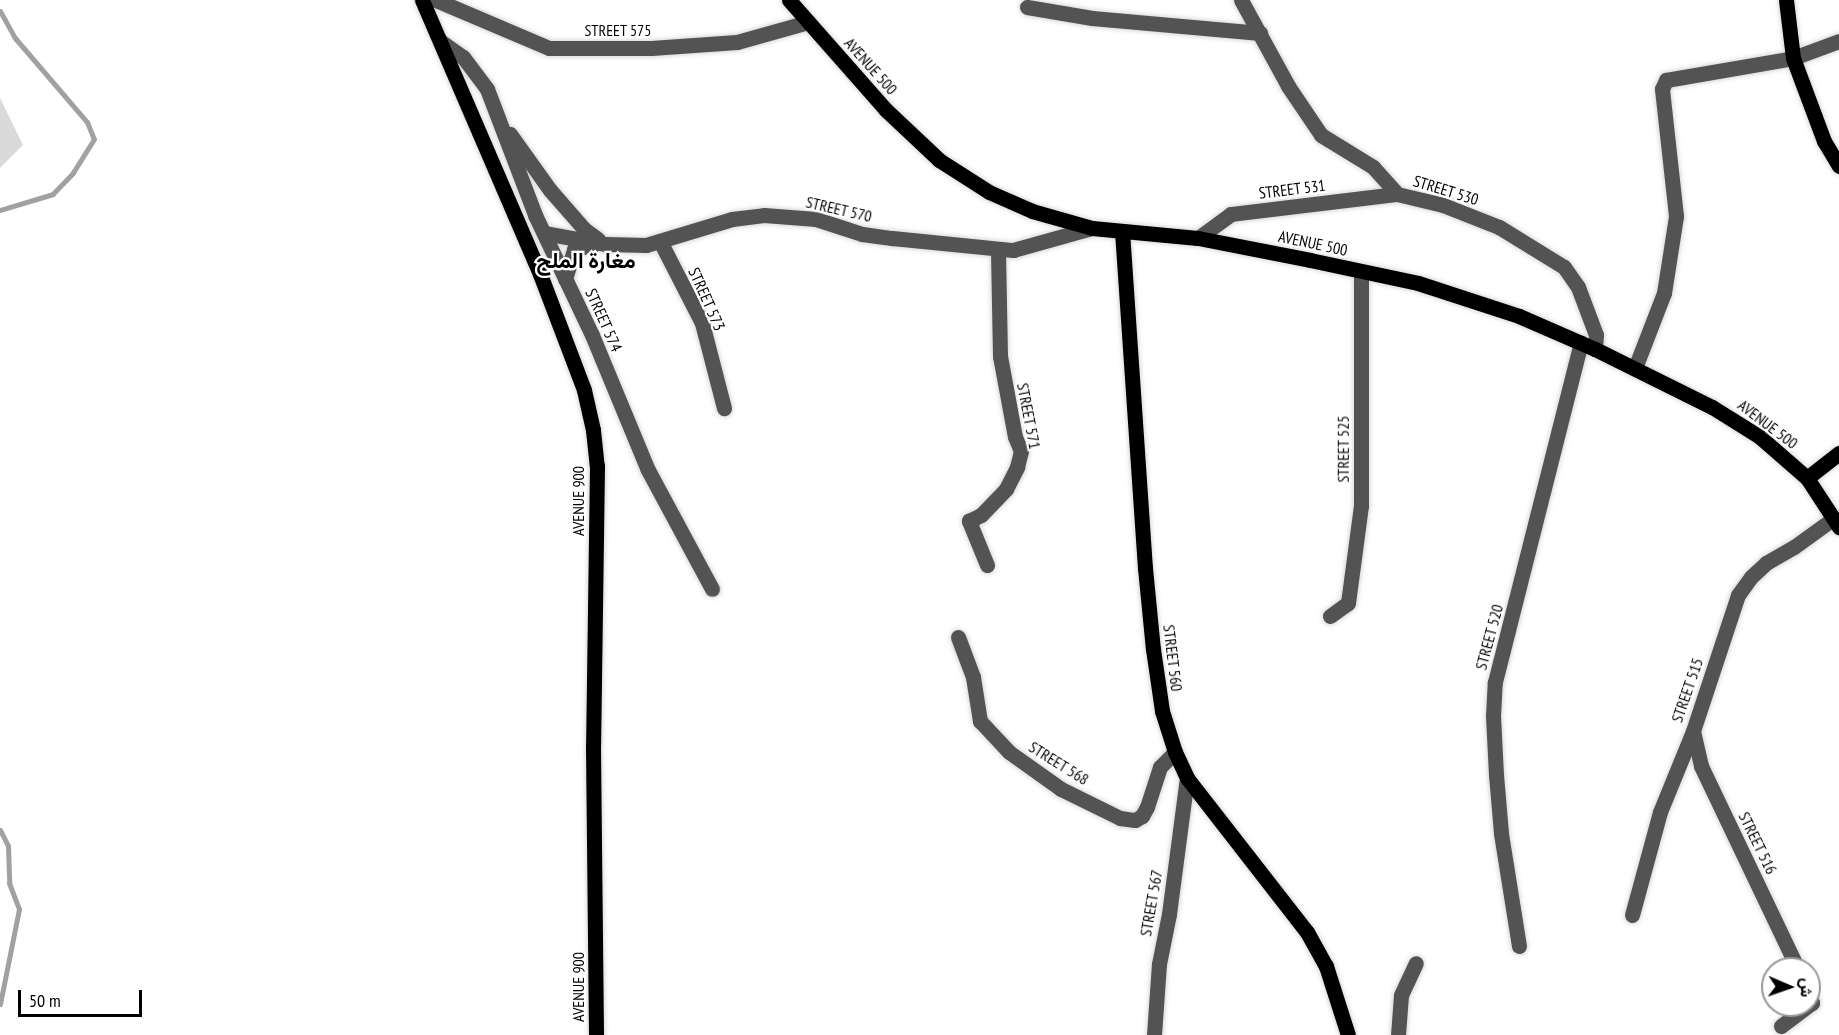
<!DOCTYPE html>
<html>
<head>
<meta charset="utf-8">
<style>
	body { margin:0 }
	#map { position:relative; width:1839px; height:1035px; overflow:hidden; background:#fff; font-family:"PT Sans Narrow",Vazirmatn,sans-serif }
	div>[style] { position:absolute }
	.green>* { inset:0; background:#dadada }
	.stream>* { height:5px; margin:-2.5px; padding:0 2.5px; transform-origin:2.5px; border-radius:2.5px; background:#a1a1a1 }
	.roads { filter:drop-shadow(0 0 2px #dbdbdb) drop-shadow(0 0 2px #dbdbdb) }
	.minor>* { height:15px; margin:-7.5px; padding:0 7.5px; transform-origin:7.5px; border-radius:7.5px; background:#535353 }
	.major>* { height:15px; margin:-7.5px; padding:0 7.5px; transform-origin:7.5px; border-radius:7.5px; background:#000 }
	span { translate:-50% -50%; white-space:nowrap; text-align:center; line-height:1.15; -webkit-text-stroke:4.5px #fff; paint-order:stroke }
	.street-label { font-size:16px; color:#000 }
	.district-label { font-size:22px; color:#000; font-weight:700 }
	.north { position:absolute; left:1761px; top:957px; width:60px; height:60px; box-sizing:border-box; background:#fff; border:2px solid #999; border-radius:50%; rotate:92deg; font-size:16px; font-weight:700; line-height:24px; text-align:center; color:#000 }
	.north::after { content:''; display:block; margin:auto; width:21px; height:27px; background:#000; clip-path:polygon(50% 0,100% 100%,50% 72%,0 100%) }
	.scale { position:absolute; left:18px; top:990px; width:124px; height:27px; box-sizing:border-box; border:3px solid #000; border-top:0; padding-left:8px; font-size:18px; line-height:21px; white-space:nowrap; color:#000; -webkit-text-stroke:4px #fff; paint-order:stroke }
</style>
</head>
<body>
<div id="map">
	<div class="green">
		<i style="clip-path:polygon(0 98px,23px 145px,0 168px)"></i>
	</div>
	<div class="stream">
		<i style="left:0;top:11px;width:31px;rotate:61deg"></i>
		<i style="left:15px;top:38px;width:111px;rotate:49.4deg"></i>
		<i style="left:87px;top:122px;width:18px;rotate:68deg"></i>
		<i style="left:94px;top:139px;width:40px;rotate:122deg"></i>
		<i style="left:73px;top:173px;width:29px;rotate:134deg"></i>
		<i style="left:53px;top:194px;width:55px;rotate:163.2deg"></i>
		<i style="left:0;top:830px;width:18px;rotate:63deg"></i>
		<i style="left:8px;top:846px;width:37px;rotate:88deg"></i>
		<i style="left:9px;top:883px;width:28px;rotate:69deg"></i>
		<i style="left:19px;top:909px;width:97px;rotate:101.3deg"></i>
	</div>
	<div class="roads">
		<div class="minor">
			<i style="left:436px;top:0;width:123px;rotate:23deg"></i>
			<i style="left:549px;top:48px;width:102px"></i>
			<i style="left:651px;top:48px;width:86px;rotate:-4deg"></i>
			<i style="left:737px;top:42px;width:74px;rotate:-15.7deg"></i>
			<i style="left:1241px;top:0;width:98px;rotate:61.3deg"></i>
			<i style="left:1288px;top:86px;width:59px;rotate:56deg"></i>
			<i style="left:1321px;top:135px;width:61px;rotate:31.6deg"></i>
			<i style="left:1373px;top:167px;width:36px;rotate:48deg"></i>
			<i style="left:1397px;top:194px;width:47px;rotate:13.4deg"></i>
			<i style="left:1443px;top:205px;width:60px;rotate:21.4deg"></i>
			<i style="left:1499px;top:227px;width:76px;rotate:31.6deg"></i>
			<i style="left:1564px;top:267px;width:24px;rotate:55deg"></i>
			<i style="left:1578px;top:287px;width:51px;rotate:69.4deg"></i>
			<i style="left:1596px;top:335px;width:14px;rotate:94deg"></i>
			<i style="left:1027px;top:7px;width:66px;rotate:9.6deg"></i>
			<i style="left:1092px;top:18px;width:169px;rotate:5.1deg"></i>
			<i style="left:440px;top:41px;width:28px;rotate:35deg"></i>
			<i style="left:463px;top:57px;width:40px;rotate:53deg"></i>
			<i style="left:487px;top:89px;width:135px;rotate:69.1deg"></i>
			<i style="left:535px;top:215px;width:133px;rotate:64.6deg"></i>
			<i style="left:592px;top:335px;width:146px;rotate:67.5deg"></i>
			<i style="left:648px;top:470px;width:135px;rotate:61.7deg"></i>
			<i style="left:510px;top:134px;width:69px;rotate:54.5deg"></i>
			<i style="left:550px;top:190px;width:52px;rotate:48.9deg"></i>
			<i style="left:584px;top:229px;width:17px;rotate:36deg"></i>
			<i style="left:544px;top:233px;width:63px;rotate:10.1deg"></i>
			<i style="left:606px;top:244px;width:40px;rotate:1.4deg"></i>
			<i style="left:646px;top:245px;width:90px;rotate:-16.8deg"></i>
			<i style="left:732px;top:219px;width:32px;rotate:-7deg"></i>
			<i style="left:764px;top:215px;width:52px;rotate:4.4deg"></i>
			<i style="left:816px;top:219px;width:48px;rotate:18.1deg"></i>
			<i style="left:862px;top:234px;width:30px;rotate:8deg"></i>
			<i style="left:892px;top:238px;width:122px;rotate:5.7deg"></i>
			<i style="left:1013px;top:250px;width:82px;rotate:-15.6deg"></i>
			<i style="left:1198px;top:238px;width:41px;rotate:-36deg"></i>
			<i style="left:1231px;top:214px;width:167px;rotate:-6.9deg"></i>
			<i style="left:660px;top:241px;width:92px;rotate:62.9deg"></i>
			<i style="left:702px;top:323px;width:88px;rotate:75.5deg"></i>
			<i style="left:565px;top:279px;width:31px;rotate:-73deg"></i>
			<i style="left:574px;top:249px;width:19px;rotate:-12deg"></i>
			<i style="left:1635px;top:368px;width:80px;rotate:-68.9deg"></i>
			<i style="left:1664px;top:293px;width:78px;rotate:-81.1deg"></i>
			<i style="left:1676px;top:216px;width:128px;rotate:-96.3deg"></i>
			<i style="left:1662px;top:89px;width:10px;rotate:-66deg"></i>
			<i style="left:1666px;top:80px;width:129px;rotate:-9.8deg"></i>
			<i style="left:1793px;top:58px;width:49px;rotate:-20.3deg"></i>
			<i style="left:987px;top:565px;width:48px;rotate:-112.2deg"></i>
			<i style="left:969px;top:521px;width:13px;rotate:-27deg"></i>
			<i style="left:981px;top:515px;width:36px;rotate:-46deg"></i>
			<i style="left:1006px;top:489px;width:25px;rotate:-63deg"></i>
			<i style="left:1017px;top:467px;width:16px;rotate:-76deg"></i>
			<i style="left:1021px;top:451px;width:15px;rotate:-113deg"></i>
			<i style="left:1015px;top:437px;width:82px;rotate:-100.5deg"></i>
			<i style="left:1000px;top:356px;width:106px;rotate:-91.1deg"></i>
			<i style="left:1330px;top:616px;width:22px;rotate:-36deg"></i>
			<i style="left:1348px;top:603px;width:98px;rotate:-82.4deg"></i>
			<i style="left:1361px;top:506px;width:234px;rotate:-90deg"></i>
			<i style="left:958px;top:637px;width:43px;rotate:69.4deg"></i>
			<i style="left:973px;top:677px;width:45px;rotate:81deg"></i>
			<i style="left:980px;top:721px;width:42px;rotate:46.9deg"></i>
			<i style="left:1009px;top:752px;width:64px;rotate:35.4deg"></i>
			<i style="left:1061px;top:789px;width:66px;rotate:26.2deg"></i>
			<i style="left:1120px;top:818px;width:15px;rotate:8deg"></i>
			<i style="left:1135px;top:820px;width:8px;rotate:-30deg"></i>
			<i style="left:1142px;top:816px;width:10px;rotate:-61deg"></i>
			<i style="left:1147px;top:807px;width:42px;rotate:-72deg"></i>
			<i style="left:1160px;top:767px;width:21px;rotate:-45deg"></i>
			<i style="left:1693px;top:731px;width:36px;rotate:77deg"></i>
			<i style="left:1701px;top:766px;width:225px;rotate:64.5deg"></i>
			<i style="left:1632px;top:915px;width:107px;rotate:-74.8deg"></i>
			<i style="left:1660px;top:812px;width:87px;rotate:-67.8deg"></i>
			<i style="left:1693px;top:731px;width:143px;rotate:-71.7deg"></i>
			<i style="left:1738px;top:595px;width:22px;rotate:-54deg"></i>
			<i style="left:1751px;top:577px;width:21px;rotate:-43deg"></i>
			<i style="left:1766px;top:563px;width:32px;rotate:-30deg"></i>
			<i style="left:1794px;top:547px;width:49px;rotate:-35.9deg"></i>
			<i style="left:1519px;top:946px;width:114px;rotate:-99.1deg"></i>
			<i style="left:1501px;top:833px;width:58px;rotate:-94.9deg"></i>
			<i style="left:1496px;top:775px;width:59px;rotate:-92.9deg"></i>
			<i style="left:1493px;top:716px;width:34px;rotate:-87deg"></i>
			<i style="left:1495px;top:682px;width:350px;rotate:-75.8deg"></i>
			<i style="left:1781px;top:1026px;width:39px;rotate:-37deg"></i>
			<i style="left:1812px;top:1003px;width:9px;rotate:-111deg"></i>
			<i style="left:1154px;top:1035px;width:71px;rotate:-86deg"></i>
			<i style="left:1159px;top:964px;width:51px;rotate:-78.7deg"></i>
			<i style="left:1169px;top:914px;width:137px;rotate:-82.5deg"></i>
			<i style="left:1398px;top:1035px;width:40px;rotate:-85.7deg"></i>
			<i style="left:1401px;top:995px;width:35px;rotate:-65deg"></i>
		</div>
		<div class="major">
			<i style="left:422px;top:0;width:298px;rotate:66.7deg"></i>
			<i style="left:540px;top:274px;width:124px;rotate:69.2deg"></i>
			<i style="left:584px;top:390px;width:41px;rotate:77.3deg"></i>
			<i style="left:593px;top:430px;width:36px;rotate:84deg"></i>
			<i style="left:597px;top:466px;width:281px;rotate:90.8deg"></i>
			<i style="left:593px;top:747px;width:288px;rotate:89.4deg"></i>
			<i style="left:789px;top:0;width:147px;rotate:48.6deg"></i>
			<i style="left:886px;top:110px;width:73px;rotate:43.3deg"></i>
			<i style="left:939px;top:160px;width:59px;rotate:32.6deg"></i>
			<i style="left:989px;top:192px;width:47px;rotate:23.8deg"></i>
			<i style="left:1032px;top:211px;width:62px;rotate:15.8deg"></i>
			<i style="left:1092px;top:228px;width:106px;rotate:5.4deg"></i>
			<i style="left:1198px;top:238px;width:114px;rotate:11.1deg"></i>
			<i style="left:1310px;top:260px;width:110px;rotate:12deg"></i>
			<i style="left:1418px;top:283px;width:106px;rotate:18.1deg"></i>
			<i style="left:1519px;top:316px;width:83px;rotate:23.5deg"></i>
			<i style="left:1595px;top:349px;width:131px;rotate:26.4deg"></i>
			<i style="left:1712px;top:407px;width:57px;rotate:32deg"></i>
			<i style="left:1760px;top:437px;width:62px;rotate:41.1deg"></i>
			<i style="left:1807px;top:478px;width:59px;rotate:56.9deg"></i>
			<i style="left:1786px;top:0;width:58px;rotate:83.1deg"></i>
			<i style="left:1793px;top:58px;width:89px;rotate:69.5deg"></i>
			<i style="left:1824px;top:141px;width:29px;rotate:59deg"></i>
			<i style="left:1122px;top:231px;width:338px;rotate:86.1deg"></i>
			<i style="left:1145px;top:568px;width:81px;rotate:84.4deg"></i>
			<i style="left:1153px;top:649px;width:63px;rotate:81.7deg"></i>
			<i style="left:1162px;top:711px;width:43px;rotate:72.4deg"></i>
			<i style="left:1175px;top:752px;width:29px;rotate:65deg"></i>
			<i style="left:1187px;top:778px;width:195px;rotate:52.1deg"></i>
			<i style="left:1307px;top:932px;width:39px;rotate:61deg"></i>
			<i style="left:1326px;top:966px;width:72px;rotate:72.3deg"></i>
			<i style="left:1807px;top:478px;width:41px;rotate:-38deg"></i>
		</div>
	</div>
	<div class="street-label">
		<span style="left:618px;top:30px">STREET 575</span>
		<span style="left:871px;top:66px;rotate:48deg">AVENUE 500</span>
		<span style="left:1292px;top:189px;rotate:-7deg">STREET 531</span>
		<span style="left:1446px;top:190px;rotate:17deg">STREET 530</span>
		<span style="left:839px;top:209px;rotate:13deg">STREET 570</span>
		<span style="left:1313px;top:243px;rotate:12deg">AVENUE 500</span>
		<span style="left:707px;top:299px;rotate:66deg">STREET 573</span>
		<span style="left:604px;top:320px;rotate:66deg">STREET 574</span>
		<span style="left:1029px;top:416px;rotate:79deg">STREET 571</span>
		<span style="left:1768px;top:424px;rotate:37deg">AVENUE 500</span>
		<span style="left:1343px;top:449px;rotate:-90deg">STREET 525</span>
		<span style="left:578px;top:501px;rotate:-90deg">AVENUE 900</span>
		<span style="left:1489px;top:637px;rotate:-75deg">STREET 520</span>
		<span style="left:1173px;top:658px;rotate:83deg">STREET 560</span>
		<span style="left:1687px;top:690px;rotate:-71deg">STREET 515</span>
		<span style="left:1059px;top:763px;rotate:32deg">STREET 568</span>
		<span style="left:1758px;top:843px;rotate:64deg">STREET 516</span>
		<span style="left:1151px;top:903px;rotate:-80deg">STREET 567</span>
		<span style="left:578px;top:987px;rotate:-90deg">AVENUE 900</span>
	</div>
	<div class="district-label">
		<span style="left:586px;top:261px">مغارة الملح</span>
	</div>
	<div class="north">ش</div>
	<div class="scale">50 m</div>
</div>
</body>
</html>
